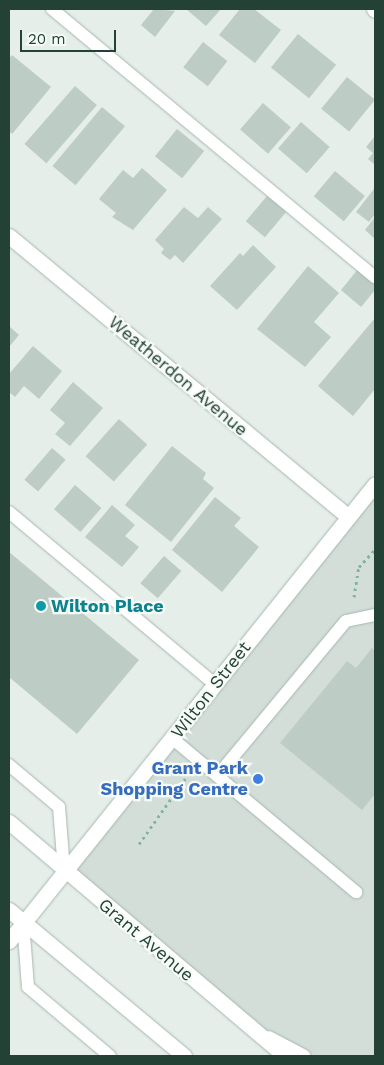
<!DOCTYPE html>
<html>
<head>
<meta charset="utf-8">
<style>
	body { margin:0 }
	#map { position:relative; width:384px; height:1065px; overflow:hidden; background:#e5eee9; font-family:"Work Sans",sans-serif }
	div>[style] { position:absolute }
	.built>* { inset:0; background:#d3ded8 }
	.building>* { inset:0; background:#bdccc4; transform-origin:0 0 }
	.path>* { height:3px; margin-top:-1.5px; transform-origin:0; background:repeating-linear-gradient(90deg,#84b39f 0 2.5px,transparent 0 6.5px) }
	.roads { filter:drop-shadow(0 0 1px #a7b7af) drop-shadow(0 0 1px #a7b7af) }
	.service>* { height:12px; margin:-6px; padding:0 6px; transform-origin:6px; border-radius:6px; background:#fff }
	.minor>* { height:15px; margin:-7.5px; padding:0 7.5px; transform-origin:7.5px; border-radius:7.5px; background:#fff }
	.secondary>* { height:15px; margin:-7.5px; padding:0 7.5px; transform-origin:7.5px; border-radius:7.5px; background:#fff }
	.dots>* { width:14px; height:14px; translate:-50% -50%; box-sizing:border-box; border:2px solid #f6fbf8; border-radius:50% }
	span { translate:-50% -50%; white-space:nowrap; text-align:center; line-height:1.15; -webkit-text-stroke:4.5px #f6fbf8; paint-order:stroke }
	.street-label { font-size:18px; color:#234135 }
	.culture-label { font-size:18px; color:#0d838f; font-weight:700 }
	.left { translate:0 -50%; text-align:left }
	.shop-label { font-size:18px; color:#366cbe; font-weight:700 }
	.right { translate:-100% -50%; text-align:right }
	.frame { position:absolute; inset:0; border:10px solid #234135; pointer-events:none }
	.scale { position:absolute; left:20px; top:30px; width:96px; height:22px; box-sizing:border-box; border:2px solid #234135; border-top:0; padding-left:6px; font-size:15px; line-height:18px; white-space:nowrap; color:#234135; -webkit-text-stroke:4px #f6fbf8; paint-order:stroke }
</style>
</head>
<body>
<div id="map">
	<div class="built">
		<i style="clip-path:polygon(375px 484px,375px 1056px,285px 1056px,64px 870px)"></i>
	</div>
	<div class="building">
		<i style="clip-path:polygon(154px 9px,175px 11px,155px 37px,141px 25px)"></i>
		<i style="clip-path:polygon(186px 9px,221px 9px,206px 26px)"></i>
		<i style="clip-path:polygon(240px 9px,254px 9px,281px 30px,255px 63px,219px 35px)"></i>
		<i style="left:298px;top:34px;width:49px;height:43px;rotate:39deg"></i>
		<i style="left:203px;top:42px;width:31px;height:32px;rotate:38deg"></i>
		<i style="clip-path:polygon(12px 55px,51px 87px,12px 134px,9px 131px,9px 59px)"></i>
		<i style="left:347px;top:77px;width:36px;height:41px;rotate:39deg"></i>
		<i style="left:75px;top:86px;width:29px;height:77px;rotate:41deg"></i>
		<i style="left:263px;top:103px;width:37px;height:35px;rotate:41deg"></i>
		<i style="left:102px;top:107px;width:30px;height:77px;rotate:40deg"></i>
		<i style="left:301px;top:122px;width:38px;height:35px;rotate:41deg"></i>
		<i style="left:177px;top:129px;width:35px;height:35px;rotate:39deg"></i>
		<i style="clip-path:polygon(375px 136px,375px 165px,368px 159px,373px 153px,366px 147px)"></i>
		<i style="clip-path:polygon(142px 168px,167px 190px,133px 230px,112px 217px,116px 213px,99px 199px,123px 170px,133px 178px)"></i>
		<i style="left:335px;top:171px;width:39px;height:33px;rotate:40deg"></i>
		<i style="clip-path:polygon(374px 189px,375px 214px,369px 222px,356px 212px)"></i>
		<i style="left:267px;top:196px;width:25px;height:33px;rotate:40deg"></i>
		<i style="clip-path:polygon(184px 207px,198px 218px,208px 207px,222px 219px,183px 263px,175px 255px,170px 260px,161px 253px,164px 249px,155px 240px)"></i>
		<i style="clip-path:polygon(375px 217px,375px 239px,365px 230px)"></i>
		<i style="clip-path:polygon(253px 245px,276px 267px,237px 310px,210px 286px,240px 253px,243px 256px)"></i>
		<i style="clip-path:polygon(308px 266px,339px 293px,314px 322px,331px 337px,305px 367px,257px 329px)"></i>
		<i style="clip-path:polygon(358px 269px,375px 284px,375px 290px,361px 307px,341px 290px)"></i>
		<i style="clip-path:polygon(375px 318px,375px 389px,353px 416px,318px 386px)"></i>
		<i style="clip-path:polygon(9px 326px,19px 335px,9px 347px)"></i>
		<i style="clip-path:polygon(33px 346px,62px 371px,39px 399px,24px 386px,15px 397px,9px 392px,9px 374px)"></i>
		<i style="clip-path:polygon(73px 382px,103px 408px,70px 446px,55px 434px,65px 423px,50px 410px)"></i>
		<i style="left:119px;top:419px;width:38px;height:50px;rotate:42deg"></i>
		<i style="clip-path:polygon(172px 446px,206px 473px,203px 479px,214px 488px,171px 542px,125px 505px)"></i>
		<i style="left:52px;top:448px;width:18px;height:42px;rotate:41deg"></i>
		<i style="left:75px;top:485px;width:35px;height:32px;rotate:41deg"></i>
		<i style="clip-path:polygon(215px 497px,241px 518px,234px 526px,259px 547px,222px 592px,172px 550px)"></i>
		<i style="clip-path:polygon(112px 505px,135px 525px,125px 536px,139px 547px,122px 567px,85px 537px)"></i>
		<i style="clip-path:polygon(9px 552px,139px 660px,77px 734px,9px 677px)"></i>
		<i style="left:164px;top:556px;width:23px;height:36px;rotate:41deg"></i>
		<i style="clip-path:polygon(372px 648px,375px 651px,375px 794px,362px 810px,280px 743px,347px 661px,356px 668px)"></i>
	</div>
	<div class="path">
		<i style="left:354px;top:597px;width:30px;rotate:-81deg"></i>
		<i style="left:359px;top:567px;width:24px;rotate:-48deg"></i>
		<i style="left:139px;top:844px;width:80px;rotate:-54.7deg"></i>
	</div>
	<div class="roads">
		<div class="service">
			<i style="left:52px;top:9px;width:420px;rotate:39.7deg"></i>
			<i style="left:9px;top:512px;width:270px;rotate:39.9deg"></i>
			<i style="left:173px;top:739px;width:239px;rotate:39.9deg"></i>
			<i style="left:9px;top:765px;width:65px;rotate:40deg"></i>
			<i style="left:59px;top:807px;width:63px;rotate:85.5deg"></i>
			<i style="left:218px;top:775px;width:200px;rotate:-50.3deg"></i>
			<i style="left:346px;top:621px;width:30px;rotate:-12deg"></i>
			<i style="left:23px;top:922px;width:65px;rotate:85.6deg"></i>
			<i style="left:28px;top:987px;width:107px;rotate:40.1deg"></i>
			<i style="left:269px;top:1037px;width:40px;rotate:28deg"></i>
		</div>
		<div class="minor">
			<i style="left:374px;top:9px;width:1px;rotate:45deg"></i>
			<i style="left:9px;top:236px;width:440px;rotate:39.6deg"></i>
			<i style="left:9px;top:941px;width:585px;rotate:-51.31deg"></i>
		</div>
		<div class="secondary">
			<i style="left:9px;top:822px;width:362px;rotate:40.3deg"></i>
			<i style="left:9px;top:910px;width:228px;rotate:39.8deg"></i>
		</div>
	</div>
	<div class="dots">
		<i style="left:41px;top:606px;background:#0f9aa8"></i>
		<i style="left:258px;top:779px;background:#3f7fe0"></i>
	</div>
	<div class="street-label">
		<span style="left:178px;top:376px;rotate:40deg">Weatherdon Avenue</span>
		<span style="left:211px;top:690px;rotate:-52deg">Wilton Street</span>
		<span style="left:146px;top:940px;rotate:40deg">Grant Avenue</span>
	</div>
	<div class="culture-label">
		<span class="left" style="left:51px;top:606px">Wilton Place</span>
	</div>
	<div class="shop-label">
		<span class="right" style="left:248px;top:779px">Grant Park<br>Shopping Centre</span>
	</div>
	<div class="frame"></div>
	<div class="scale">20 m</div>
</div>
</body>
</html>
